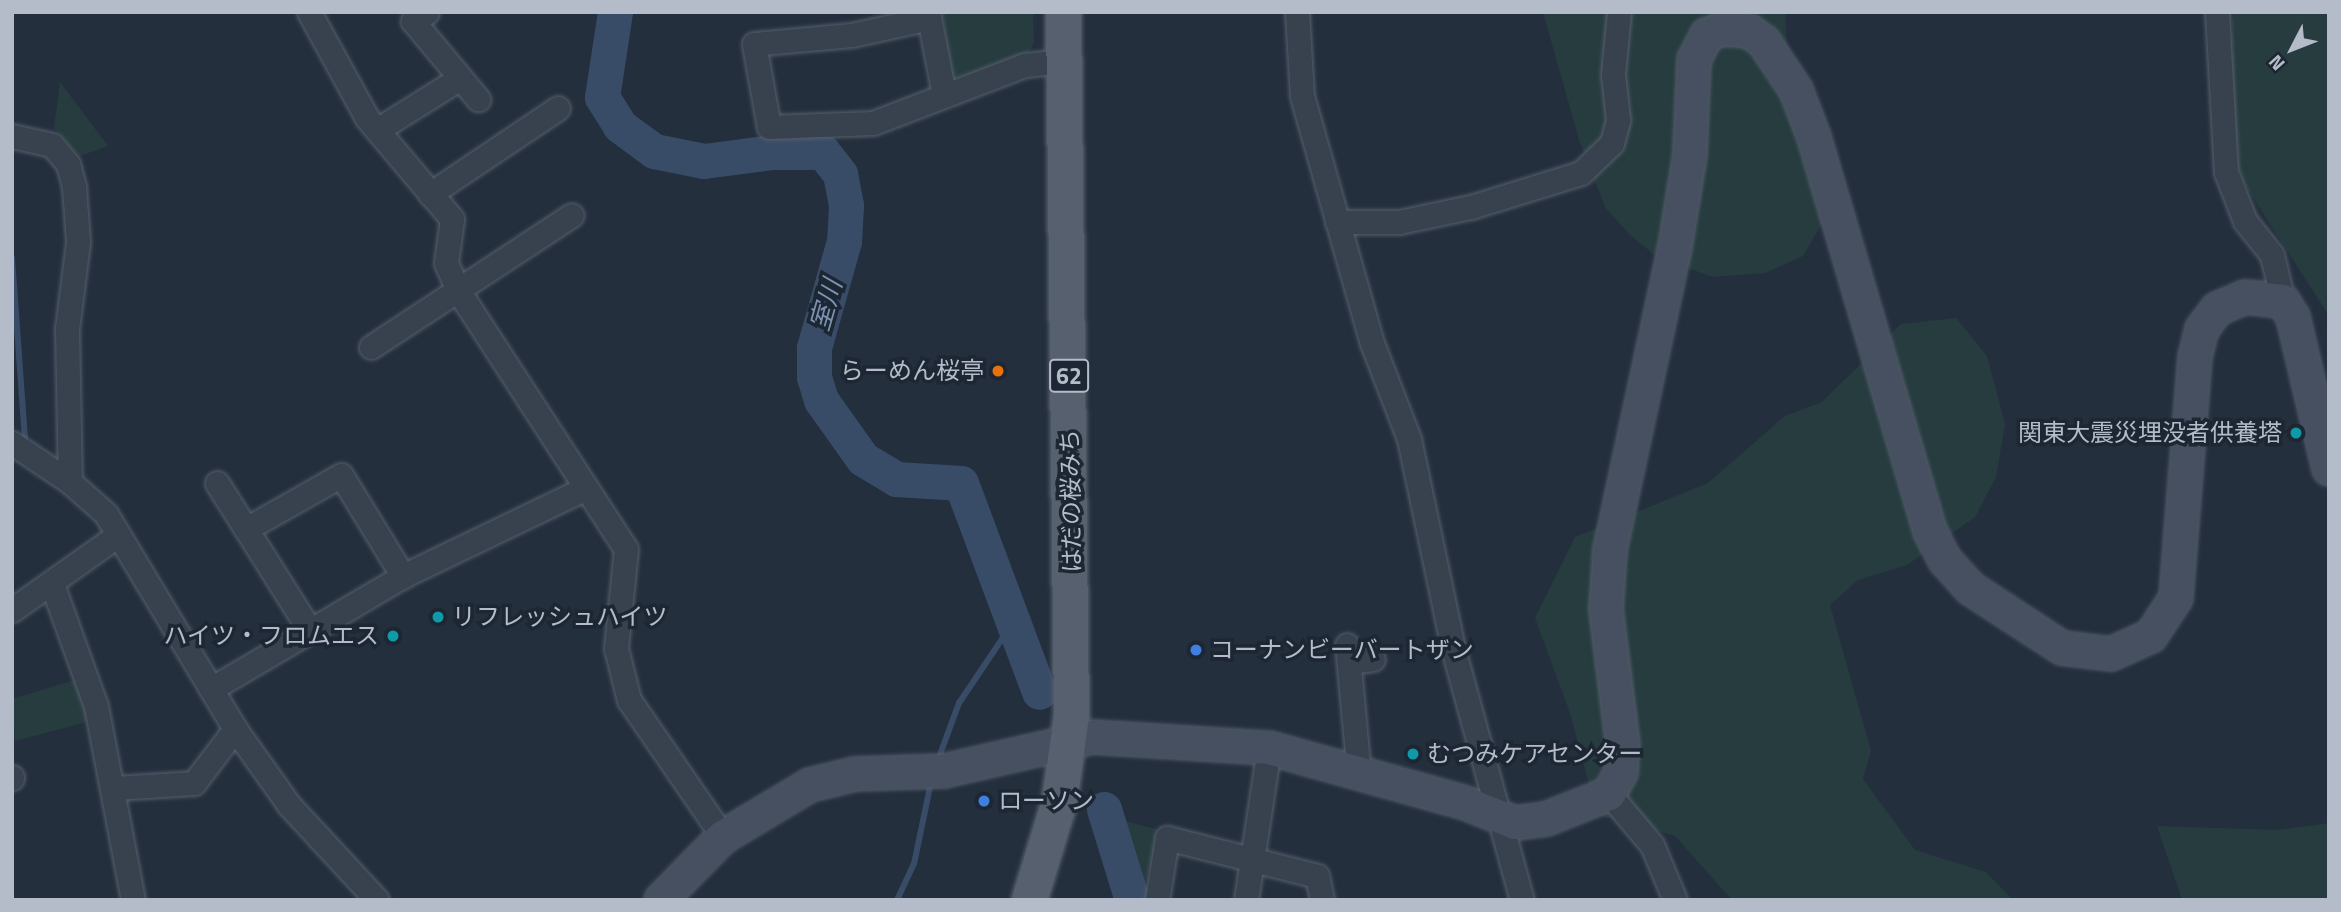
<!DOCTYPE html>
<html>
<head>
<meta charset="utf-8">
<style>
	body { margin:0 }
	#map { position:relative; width:2341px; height:912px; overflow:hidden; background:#242f3e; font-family:"Titillium Web","Noto Sans JP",sans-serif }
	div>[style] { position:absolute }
	.green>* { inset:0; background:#263c3f }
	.stream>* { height:6px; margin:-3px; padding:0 3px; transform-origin:3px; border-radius:3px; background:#394c67 }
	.river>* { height:35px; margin:-17.5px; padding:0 17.5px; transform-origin:17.5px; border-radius:17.5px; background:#394c67 }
	.roads { filter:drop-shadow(0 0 2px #565f6c) drop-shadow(0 0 2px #565f6c) }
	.street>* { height:23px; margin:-11.5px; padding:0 11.5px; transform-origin:11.5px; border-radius:11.5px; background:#38414e }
	.secondary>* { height:32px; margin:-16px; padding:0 16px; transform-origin:16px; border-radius:16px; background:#465061 }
	.primary>* { height:35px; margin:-17.5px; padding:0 17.5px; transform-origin:17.5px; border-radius:17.5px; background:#56606e }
	.dots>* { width:19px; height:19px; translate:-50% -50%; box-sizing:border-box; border:4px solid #1d2633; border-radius:50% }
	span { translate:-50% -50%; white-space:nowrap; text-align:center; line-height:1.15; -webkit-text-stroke:7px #1d2633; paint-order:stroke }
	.shield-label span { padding:2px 5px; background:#1d2633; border:2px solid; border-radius:5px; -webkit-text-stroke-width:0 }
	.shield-label { font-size:23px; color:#b4bcc9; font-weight:700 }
	.poi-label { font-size:24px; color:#b4bcc9 }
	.right { translate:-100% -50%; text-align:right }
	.left { translate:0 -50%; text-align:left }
	.street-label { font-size:24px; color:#b4bcc9 }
	.water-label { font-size:26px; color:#7c92b1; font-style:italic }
	.frame { position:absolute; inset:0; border:14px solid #b4bcc9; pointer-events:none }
	.north { position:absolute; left:2257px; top:14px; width:70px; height:70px; -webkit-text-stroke:5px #1d2633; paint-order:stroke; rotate:228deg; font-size:19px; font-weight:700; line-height:28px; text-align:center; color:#b4bcc9 }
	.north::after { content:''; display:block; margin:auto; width:24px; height:32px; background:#b4bcc9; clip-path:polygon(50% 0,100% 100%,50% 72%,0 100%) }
</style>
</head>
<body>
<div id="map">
	<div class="green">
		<i style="clip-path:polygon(942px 12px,1033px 12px,1034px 43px,1029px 52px,959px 78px,952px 74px)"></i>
		<i style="clip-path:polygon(1543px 12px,1785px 12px,1789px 72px,1833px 204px,1803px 256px,1765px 273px,1713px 277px,1657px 257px,1630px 235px,1605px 207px,1579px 140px)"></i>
		<i style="clip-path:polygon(2233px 12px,2329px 12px,2329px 316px,2245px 185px,2225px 130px)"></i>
		<i style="clip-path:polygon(60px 82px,108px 146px,80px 156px,54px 128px)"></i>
		<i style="clip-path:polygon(1956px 318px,1987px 356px,2005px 424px,1996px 477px,1975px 517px,1907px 565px,1858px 580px,1830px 605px,1871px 751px,1863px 779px,1915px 850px,1986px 872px,2013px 900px,1732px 900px,1675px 836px,1597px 815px,1570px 713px,1535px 618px,1575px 537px,1708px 483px,1785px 416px,1822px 402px,1901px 324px)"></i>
		<i style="clip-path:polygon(78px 679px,90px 721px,15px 741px,12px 699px)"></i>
		<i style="clip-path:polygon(1125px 821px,1160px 830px,1144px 887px,1120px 823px)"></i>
		<i style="clip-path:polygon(2329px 823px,2329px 900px,2182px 900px,2157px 826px,2277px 830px)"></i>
	</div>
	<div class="stream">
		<i style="left:12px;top:258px;width:182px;rotate:85.9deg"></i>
		<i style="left:938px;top:760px;width:61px;rotate:-69.8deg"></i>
		<i style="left:959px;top:703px;width:77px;rotate:-56.1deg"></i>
		<i style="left:1002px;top:639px;width:18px;rotate:-38deg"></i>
		<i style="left:897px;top:900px;width:40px;rotate:-65deg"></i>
		<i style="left:914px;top:864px;width:84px;rotate:-78.3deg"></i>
	</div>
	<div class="river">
		<i style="left:615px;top:12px;width:86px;rotate:98.7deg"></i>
		<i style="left:602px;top:97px;width:34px;rotate:58deg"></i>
		<i style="left:620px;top:126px;width:42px;rotate:36.3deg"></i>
		<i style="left:654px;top:151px;width:51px;rotate:11.3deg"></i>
		<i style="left:704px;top:161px;width:69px;rotate:-7.5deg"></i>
		<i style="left:772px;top:152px;width:51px"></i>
		<i style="left:823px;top:152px;width:28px;rotate:52deg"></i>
		<i style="left:840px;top:174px;width:32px;rotate:79deg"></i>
		<i style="left:846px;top:205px;width:36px;rotate:93deg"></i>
		<i style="left:844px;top:241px;width:111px;rotate:105.7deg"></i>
		<i style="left:814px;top:348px;width:29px;rotate:90deg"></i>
		<i style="left:814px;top:377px;width:24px;rotate:73deg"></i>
		<i style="left:821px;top:400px;width:72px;rotate:54.6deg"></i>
		<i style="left:863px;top:459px;width:39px;rotate:31deg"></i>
		<i style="left:896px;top:479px;width:65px;rotate:3.5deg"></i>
		<i style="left:961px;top:483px;width:223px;rotate:69.5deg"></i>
		<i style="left:1104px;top:809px;width:95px;rotate:72.9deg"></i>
	</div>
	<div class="roads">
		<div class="street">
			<i style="left:309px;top:12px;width:121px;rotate:61.3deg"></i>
			<i style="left:367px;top:118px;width:132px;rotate:49.9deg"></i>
			<i style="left:452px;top:219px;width:44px;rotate:97.8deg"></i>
			<i style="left:446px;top:263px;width:32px;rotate:66deg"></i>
			<i style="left:459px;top:292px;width:306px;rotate:57deg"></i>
			<i style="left:626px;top:549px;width:100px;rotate:95.8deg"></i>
			<i style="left:616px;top:648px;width:54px;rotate:76deg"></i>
			<i style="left:629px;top:700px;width:166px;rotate:55.5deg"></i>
			<i style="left:427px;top:12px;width:17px;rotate:147deg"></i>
			<i style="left:413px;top:21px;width:102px;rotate:50.2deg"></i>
			<i style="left:928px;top:12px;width:84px;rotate:79deg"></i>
			<i style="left:1297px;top:12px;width:84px;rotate:86.6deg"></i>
			<i style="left:1302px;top:96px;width:257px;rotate:74.2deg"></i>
			<i style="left:1372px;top:343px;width:103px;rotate:68.9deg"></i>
			<i style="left:1409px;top:439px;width:218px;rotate:78.1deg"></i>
			<i style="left:1454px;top:652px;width:257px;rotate:74.7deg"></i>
			<i style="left:2217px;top:12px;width:160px;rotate:86.8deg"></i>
			<i style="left:2226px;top:172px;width:53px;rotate:68.8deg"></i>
			<i style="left:2245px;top:221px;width:43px;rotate:51.5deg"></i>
			<i style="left:2272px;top:255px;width:47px;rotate:76.6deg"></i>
			<i style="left:929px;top:18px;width:79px;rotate:167.6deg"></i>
			<i style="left:852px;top:35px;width:98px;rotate:174.8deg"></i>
			<i style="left:754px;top:44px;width:84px;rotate:79.8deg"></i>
			<i style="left:769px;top:127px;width:104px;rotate:-2.2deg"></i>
			<i style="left:873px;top:123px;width:163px;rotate:-20.9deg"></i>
			<i style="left:1025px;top:65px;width:38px;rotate:-6deg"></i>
			<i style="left:377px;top:130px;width:98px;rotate:-32.1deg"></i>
			<i style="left:12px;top:136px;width:41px;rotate:12.7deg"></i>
			<i style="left:52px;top:145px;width:25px;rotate:50deg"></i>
			<i style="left:68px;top:164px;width:24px;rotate:75deg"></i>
			<i style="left:74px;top:187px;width:55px;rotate:85.8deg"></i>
			<i style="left:78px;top:242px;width:88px;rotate:97.2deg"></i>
			<i style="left:67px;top:329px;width:153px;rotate:88.9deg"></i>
			<i style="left:430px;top:194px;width:154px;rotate:-33.9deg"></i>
			<i style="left:1337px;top:222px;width:62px"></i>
			<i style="left:1399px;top:222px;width:74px;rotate:-11.8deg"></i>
			<i style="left:1471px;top:207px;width:115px;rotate:-17.2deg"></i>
			<i style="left:1581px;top:173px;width:43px;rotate:-44.1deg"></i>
			<i style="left:1612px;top:143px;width:24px;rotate:-75deg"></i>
			<i style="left:1618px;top:120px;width:46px;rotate:-96.2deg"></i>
			<i style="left:1613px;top:74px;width:62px;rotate:-84.5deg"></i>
			<i style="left:371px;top:347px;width:240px;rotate:-33.3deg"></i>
			<i style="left:12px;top:443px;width:70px;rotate:33.9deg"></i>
			<i style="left:70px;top:482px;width:48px;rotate:41.6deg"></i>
			<i style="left:106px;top:514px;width:251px;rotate:59deg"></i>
			<i style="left:235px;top:729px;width:93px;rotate:54.6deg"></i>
			<i style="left:289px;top:805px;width:129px;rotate:47.2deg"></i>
			<i style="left:217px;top:483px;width:54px;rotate:57.8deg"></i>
			<i style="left:52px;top:584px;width:130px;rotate:70.2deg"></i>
			<i style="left:96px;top:706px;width:197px;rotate:79.2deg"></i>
			<i style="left:12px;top:610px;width:130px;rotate:-35.3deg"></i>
			<i style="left:309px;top:629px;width:118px;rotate:-122.2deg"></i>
			<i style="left:246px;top:529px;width:109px;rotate:-29.6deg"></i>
			<i style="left:341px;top:475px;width:119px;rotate:58.5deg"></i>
			<i style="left:1347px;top:645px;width:131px;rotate:84.7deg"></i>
			<i style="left:1349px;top:662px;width:24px;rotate:-7deg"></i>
			<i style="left:211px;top:689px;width:223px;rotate:-30.5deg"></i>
			<i style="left:403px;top:576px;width:201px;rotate:-25.7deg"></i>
			<i style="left:12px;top:777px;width:1px;rotate:90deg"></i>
			<i style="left:115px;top:788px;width:79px;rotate:-3.6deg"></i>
			<i style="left:194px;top:783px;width:68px;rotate:-52.8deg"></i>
			<i style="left:1609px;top:794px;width:67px;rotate:49.9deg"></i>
			<i style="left:1652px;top:845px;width:60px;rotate:67.3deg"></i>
			<i style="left:1157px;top:900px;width:63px;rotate:-80.8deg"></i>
			<i style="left:1167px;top:838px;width:155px;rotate:14.2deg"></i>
			<i style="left:1317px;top:876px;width:25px;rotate:78deg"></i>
			<i style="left:1246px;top:900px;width:154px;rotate:-81.4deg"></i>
		</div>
		<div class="secondary">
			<i style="left:661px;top:900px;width:88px;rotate:-45.5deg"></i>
			<i style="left:723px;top:837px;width:101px;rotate:-30.9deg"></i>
			<i style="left:810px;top:785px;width:46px;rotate:-13.7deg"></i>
			<i style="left:855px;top:774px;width:89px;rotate:-1.9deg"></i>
			<i style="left:944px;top:771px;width:152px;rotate:-12.9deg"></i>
			<i style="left:1092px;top:737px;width:177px;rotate:3.6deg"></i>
			<i style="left:1269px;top:748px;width:201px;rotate:15.6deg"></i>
			<i style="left:1463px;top:802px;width:56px;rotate:22deg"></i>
			<i style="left:1515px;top:823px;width:31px;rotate:-7deg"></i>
			<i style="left:1546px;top:819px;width:68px;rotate:-21.6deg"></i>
			<i style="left:1609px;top:794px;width:25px;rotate:-61deg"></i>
			<i style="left:1621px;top:772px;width:26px;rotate:-86deg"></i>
			<i style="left:1623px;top:746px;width:138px;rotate:-97.1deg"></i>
			<i style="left:1606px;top:609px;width:59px;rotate:-86.1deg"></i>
			<i style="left:1610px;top:550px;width:310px;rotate:-77.9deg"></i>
			<i style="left:1675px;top:247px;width:94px;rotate:-80.8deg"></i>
			<i style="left:1690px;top:154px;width:94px;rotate:-87.6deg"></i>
			<i style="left:1694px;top:60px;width:28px;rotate:-63deg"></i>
			<i style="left:1707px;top:35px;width:16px;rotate:-22deg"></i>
			<i style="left:1722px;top:29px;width:27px;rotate:4deg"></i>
			<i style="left:1749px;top:31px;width:19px;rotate:36deg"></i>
			<i style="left:1764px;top:42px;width:58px;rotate:56.3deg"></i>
			<i style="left:1796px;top:90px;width:50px;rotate:69deg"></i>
			<i style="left:1814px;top:137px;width:411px;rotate:73.6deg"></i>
			<i style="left:1930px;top:531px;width:33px;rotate:63deg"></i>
			<i style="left:1945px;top:560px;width:38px;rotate:48deg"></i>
			<i style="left:1970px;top:588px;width:110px;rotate:33.1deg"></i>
			<i style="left:2062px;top:648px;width:49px;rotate:7deg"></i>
			<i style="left:2111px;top:654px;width:44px;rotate:-24.2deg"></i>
			<i style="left:2151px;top:636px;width:45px;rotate:-56.7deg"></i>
			<i style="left:2176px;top:598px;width:242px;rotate:-85.5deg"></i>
			<i style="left:2195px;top:357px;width:29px;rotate:-76deg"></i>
			<i style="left:2202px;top:329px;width:25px;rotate:-53deg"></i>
			<i style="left:2217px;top:309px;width:30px;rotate:-23deg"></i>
			<i style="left:2245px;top:297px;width:38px;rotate:6deg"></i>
			<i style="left:2283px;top:301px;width:19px;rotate:58deg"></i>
			<i style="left:2293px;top:317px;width:156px;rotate:76.7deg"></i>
		</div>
		<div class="primary">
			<i style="left:1029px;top:900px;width:103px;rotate:-73.1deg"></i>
			<i style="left:1059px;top:801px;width:86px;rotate:-82deg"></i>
			<i style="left:1071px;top:716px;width:704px;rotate:-90.65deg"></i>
		</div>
	</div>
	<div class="dots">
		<i style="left:998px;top:371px;background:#e8710a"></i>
		<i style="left:2296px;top:433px;background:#0f9aa8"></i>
		<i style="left:438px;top:617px;background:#0f9aa8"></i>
		<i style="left:393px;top:636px;background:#0f9aa8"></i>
		<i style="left:1196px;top:650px;background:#3f7fe0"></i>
		<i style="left:1413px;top:754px;background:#0f9aa8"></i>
		<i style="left:984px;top:801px;background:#3f7fe0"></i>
	</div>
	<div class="shield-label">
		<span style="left:1069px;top:376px">62</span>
	</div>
	<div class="poi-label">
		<span class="right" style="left:984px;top:371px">らーめん桜亭</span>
		<span class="right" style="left:2282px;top:433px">関東大震災埋没者供養塔</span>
		<span class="left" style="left:452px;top:617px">リフレッシュハイツ</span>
		<span class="right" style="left:379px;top:636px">ハイツ・フロムエス</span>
		<span class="left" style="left:1210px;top:650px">コーナンビーバートザン</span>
		<span class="left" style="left:1427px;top:754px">むつみケアセンター</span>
		<span class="left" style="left:998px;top:801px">ローソン</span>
	</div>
	<div class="street-label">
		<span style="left:1071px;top:501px;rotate:-91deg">はだの桜みち</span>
	</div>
	<div class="water-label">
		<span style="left:826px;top:305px;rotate:-74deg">室川</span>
	</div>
	<div class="frame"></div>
	<div class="north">N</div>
</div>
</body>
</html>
